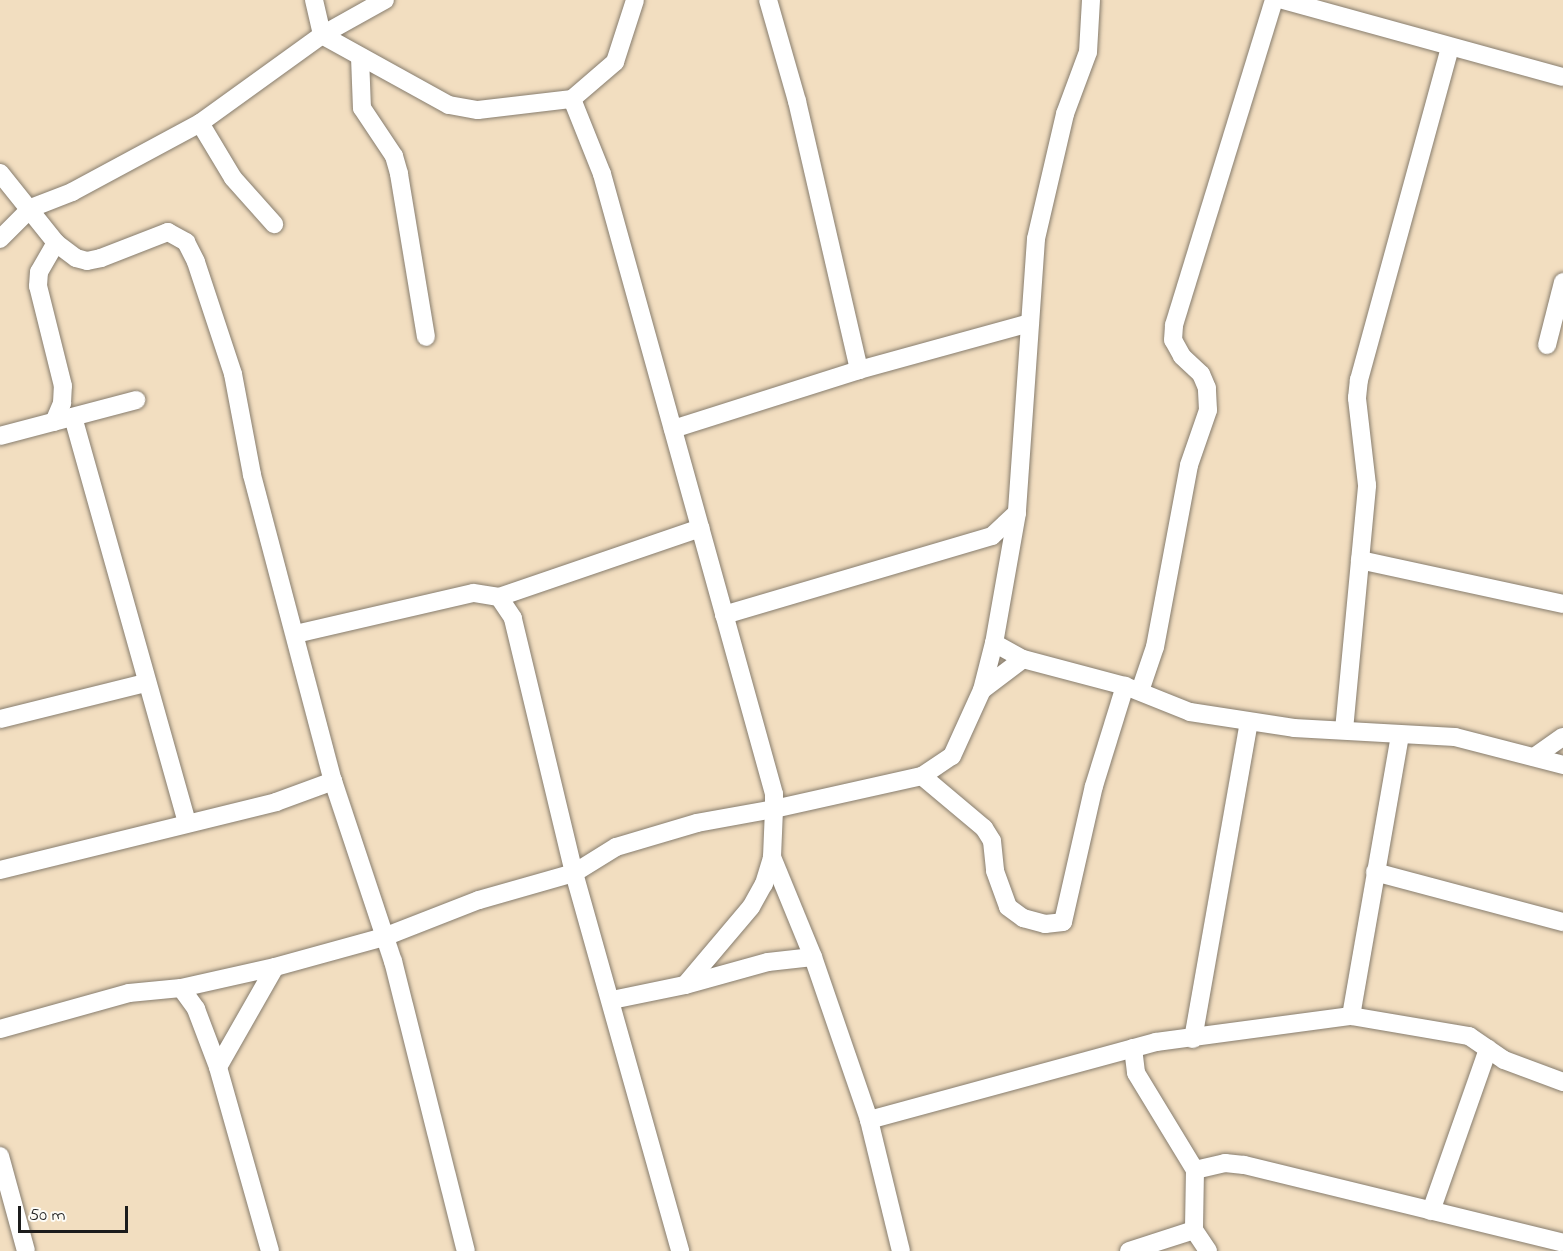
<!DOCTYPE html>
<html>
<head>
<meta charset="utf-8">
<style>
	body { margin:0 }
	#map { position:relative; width:1563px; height:1251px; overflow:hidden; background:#f2dec0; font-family:"Indie Flower",sans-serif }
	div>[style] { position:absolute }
	.roads { filter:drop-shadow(0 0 2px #877d6e) drop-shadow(0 0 2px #877d6e) }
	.street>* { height:18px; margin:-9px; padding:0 9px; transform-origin:9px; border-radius:9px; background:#fff }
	span { translate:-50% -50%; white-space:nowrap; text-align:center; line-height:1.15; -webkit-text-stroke:4.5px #fdfcf7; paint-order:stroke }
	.scale { position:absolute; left:18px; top:1206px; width:110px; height:27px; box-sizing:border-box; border:3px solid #1c1c1c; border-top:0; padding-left:8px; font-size:18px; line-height:21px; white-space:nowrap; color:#1c1c1c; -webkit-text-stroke:4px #fdfcf7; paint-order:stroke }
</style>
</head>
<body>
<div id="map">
	<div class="roads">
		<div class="street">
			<i style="left:314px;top:0;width:36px;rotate:77deg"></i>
			<i style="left:322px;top:35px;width:145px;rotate:28.9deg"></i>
			<i style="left:449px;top:105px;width:29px;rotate:10deg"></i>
			<i style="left:478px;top:110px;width:95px;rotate:-6.7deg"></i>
			<i style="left:572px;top:99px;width:81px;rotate:68.2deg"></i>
			<i style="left:602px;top:174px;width:643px;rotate:74.49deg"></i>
			<i style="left:774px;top:794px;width:15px;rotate:90deg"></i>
			<i style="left:774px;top:809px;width:78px;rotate:169.7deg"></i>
			<i style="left:697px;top:823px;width:84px;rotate:163.5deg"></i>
			<i style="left:616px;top:847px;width:49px;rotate:148.2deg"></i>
			<i style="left:574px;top:873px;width:393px;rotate:74.3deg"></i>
			<i style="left:768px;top:0;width:105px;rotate:74deg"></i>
			<i style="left:797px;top:101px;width:276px;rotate:77deg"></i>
			<i style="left:859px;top:370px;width:177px;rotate:-15.4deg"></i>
			<i style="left:1091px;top:0;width:52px;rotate:93.3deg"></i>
			<i style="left:1088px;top:52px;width:66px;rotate:110.4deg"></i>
			<i style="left:1065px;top:114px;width:128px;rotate:103.1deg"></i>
			<i style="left:1036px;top:239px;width:275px;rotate:94deg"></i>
			<i style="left:1017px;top:513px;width:132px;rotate:100deg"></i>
			<i style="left:994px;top:643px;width:33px;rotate:29deg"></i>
			<i style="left:1023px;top:659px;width:106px;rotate:14.8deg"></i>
			<i style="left:1125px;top:686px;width:70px;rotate:21.8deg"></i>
			<i style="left:1190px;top:712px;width:105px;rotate:8.7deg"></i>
			<i style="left:1294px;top:728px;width:161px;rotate:3.2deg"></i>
			<i style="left:1455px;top:737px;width:112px;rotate:14.5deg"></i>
			<i style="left:1283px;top:0;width:290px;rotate:15.4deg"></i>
			<i style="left:360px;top:57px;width:51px;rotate:87.8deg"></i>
			<i style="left:362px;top:108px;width:58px;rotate:56.3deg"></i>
			<i style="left:394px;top:156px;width:19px;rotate:74deg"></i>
			<i style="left:399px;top:174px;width:165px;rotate:80.6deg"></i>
			<i style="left:572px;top:99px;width:57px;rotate:-40.7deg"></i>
			<i style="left:615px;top:62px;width:65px;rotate:-72.1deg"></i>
			<i style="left:200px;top:123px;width:64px;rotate:59deg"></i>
			<i style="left:233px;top:178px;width:62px;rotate:48.3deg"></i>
			<i style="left:0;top:173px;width:90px;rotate:51.3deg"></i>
			<i style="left:56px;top:243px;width:25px;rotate:37deg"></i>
			<i style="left:76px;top:258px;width:11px;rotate:15deg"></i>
			<i style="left:87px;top:261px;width:14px;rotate:-12deg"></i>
			<i style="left:101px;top:258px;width:72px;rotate:-21.2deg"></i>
			<i style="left:168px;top:232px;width:21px;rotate:29deg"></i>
			<i style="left:186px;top:242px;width:22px;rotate:63deg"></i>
			<i style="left:196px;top:262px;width:118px;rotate:71.7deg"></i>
			<i style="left:233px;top:374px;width:103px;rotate:79.3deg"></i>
			<i style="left:252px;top:475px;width:317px;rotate:75.2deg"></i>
			<i style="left:333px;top:781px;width:190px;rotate:71.6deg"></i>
			<i style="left:393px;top:961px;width:299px;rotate:75.9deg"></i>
			<i style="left:0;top:239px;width:44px;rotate:-45deg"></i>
			<i style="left:31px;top:208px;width:44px;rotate:-21.3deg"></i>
			<i style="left:72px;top:192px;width:145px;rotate:-28.3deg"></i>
			<i style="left:200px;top:123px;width:150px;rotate:-35.8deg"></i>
			<i style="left:322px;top:35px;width:72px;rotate:-29.1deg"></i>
			<i style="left:1547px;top:345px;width:65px;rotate:-75.7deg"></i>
			<i style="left:73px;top:417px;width:422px;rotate:74.3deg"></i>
			<i style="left:54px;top:422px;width:21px;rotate:-67deg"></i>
			<i style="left:62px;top:403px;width:17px;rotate:-87deg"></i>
			<i style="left:63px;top:386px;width:103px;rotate:-104deg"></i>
			<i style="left:38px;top:286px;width:14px;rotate:-86deg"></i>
			<i style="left:39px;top:272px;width:34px;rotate:-60deg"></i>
			<i style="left:673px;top:429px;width:195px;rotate:-17.6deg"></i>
			<i style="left:0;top:436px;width:141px;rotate:-14.8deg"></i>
			<i style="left:1360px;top:560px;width:208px;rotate:12.2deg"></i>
			<i style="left:499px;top:597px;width:213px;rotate:-18.9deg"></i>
			<i style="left:724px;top:615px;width:279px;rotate:-16.4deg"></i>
			<i style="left:992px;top:536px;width:34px;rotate:-43deg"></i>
			<i style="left:982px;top:690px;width:51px;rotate:-37.1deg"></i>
			<i style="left:1140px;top:691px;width:46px;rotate:-71.2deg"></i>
			<i style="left:1155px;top:647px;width:185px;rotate:-79.4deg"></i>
			<i style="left:1189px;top:465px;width:58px;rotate:-70.9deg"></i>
			<i style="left:1208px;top:410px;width:22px;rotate:-93deg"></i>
			<i style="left:1207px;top:388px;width:15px;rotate:-113deg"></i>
			<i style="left:1201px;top:374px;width:26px;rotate:-137deg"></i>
			<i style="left:1182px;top:356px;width:18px;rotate:-119deg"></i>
			<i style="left:1173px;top:340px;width:15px;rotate:-86deg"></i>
			<i style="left:1174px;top:325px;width:340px;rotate:-72.9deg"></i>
			<i style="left:0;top:719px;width:149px;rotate:-13.9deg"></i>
			<i style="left:1344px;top:730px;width:246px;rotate:-84.6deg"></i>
			<i style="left:1367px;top:485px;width:88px;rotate:-96.6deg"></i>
			<i style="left:1357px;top:398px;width:18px;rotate:-84deg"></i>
			<i style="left:1359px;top:380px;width:345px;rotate:-74.7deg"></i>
			<i style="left:1534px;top:757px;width:35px;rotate:-35deg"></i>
			<i style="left:922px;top:776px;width:81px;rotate:40deg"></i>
			<i style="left:984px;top:828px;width:15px;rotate:58deg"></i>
			<i style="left:992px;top:841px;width:30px;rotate:84deg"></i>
			<i style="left:995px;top:871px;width:38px;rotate:70deg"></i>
			<i style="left:1008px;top:907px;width:19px;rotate:36deg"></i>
			<i style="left:1023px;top:918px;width:23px;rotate:15deg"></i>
			<i style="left:1045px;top:924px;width:18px;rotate:-6deg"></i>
			<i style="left:1063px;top:922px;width:139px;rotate:-77.2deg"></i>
			<i style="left:1094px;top:786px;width:105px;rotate:-72.8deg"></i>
			<i style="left:772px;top:857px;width:108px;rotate:67.7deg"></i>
			<i style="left:813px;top:957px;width:172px;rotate:71deg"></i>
			<i style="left:869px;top:1120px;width:135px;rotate:76.3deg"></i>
			<i style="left:0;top:870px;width:284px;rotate:-13.8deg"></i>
			<i style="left:276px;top:802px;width:61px;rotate:-20.2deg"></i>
			<i style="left:1375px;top:872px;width:195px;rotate:14.9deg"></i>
			<i style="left:685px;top:985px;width:86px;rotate:-15.5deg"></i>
			<i style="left:768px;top:962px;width:45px;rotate:-6.3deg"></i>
			<i style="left:181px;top:988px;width:96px;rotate:-12.6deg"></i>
			<i style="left:275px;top:967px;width:113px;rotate:-15.4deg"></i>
			<i style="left:384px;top:937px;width:102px;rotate:-21.3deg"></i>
			<i style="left:479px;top:900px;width:99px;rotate:-15.9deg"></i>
			<i style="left:574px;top:873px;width:262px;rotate:-103.5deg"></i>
			<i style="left:513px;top:618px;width:25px;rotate:-124deg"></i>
			<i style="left:499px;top:597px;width:26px;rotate:-171deg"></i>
			<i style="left:473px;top:593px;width:182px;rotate:167deg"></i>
			<i style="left:612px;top:1000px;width:75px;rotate:-11.6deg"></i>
			<i style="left:685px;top:985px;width:102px;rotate:-49.8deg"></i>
			<i style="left:751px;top:907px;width:26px;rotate:-61deg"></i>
			<i style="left:764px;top:884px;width:28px;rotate:-73deg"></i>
			<i style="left:772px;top:857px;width:48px;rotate:-87.6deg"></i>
			<i style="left:774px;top:809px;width:152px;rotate:-12.6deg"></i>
			<i style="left:922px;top:776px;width:36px;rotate:-34deg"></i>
			<i style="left:952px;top:756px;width:72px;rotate:-65.6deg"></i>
			<i style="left:982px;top:690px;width:49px;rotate:-75.7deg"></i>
			<i style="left:1351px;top:1016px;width:285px;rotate:-80.1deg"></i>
			<i style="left:0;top:1029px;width:134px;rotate:-15.6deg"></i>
			<i style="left:129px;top:993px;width:52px;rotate:-5.5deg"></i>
			<i style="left:181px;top:988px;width:26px;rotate:54deg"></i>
			<i style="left:196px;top:1009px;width:62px;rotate:69.2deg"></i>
			<i style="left:1193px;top:1039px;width:322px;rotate:-80deg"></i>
			<i style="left:1133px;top:1048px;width:25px;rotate:83deg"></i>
			<i style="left:1136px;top:1073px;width:114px;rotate:58.7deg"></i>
			<i style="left:1195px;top:1170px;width:60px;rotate:91deg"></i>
			<i style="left:1194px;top:1230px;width:25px;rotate:56deg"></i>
			<i style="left:869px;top:1120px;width:297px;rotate:-15.2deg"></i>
			<i style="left:1156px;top:1042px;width:197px;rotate:-7.6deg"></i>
			<i style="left:1351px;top:1016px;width:120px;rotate:9.6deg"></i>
			<i style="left:1469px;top:1036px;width:42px;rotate:34.4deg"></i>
			<i style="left:1504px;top:1060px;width:63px;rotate:20.4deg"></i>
			<i style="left:0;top:1156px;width:98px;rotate:74.7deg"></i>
			<i style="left:1195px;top:1170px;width:31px;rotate:-13deg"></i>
			<i style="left:1225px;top:1163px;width:19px;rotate:6deg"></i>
			<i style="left:1244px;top:1165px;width:328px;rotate:13.7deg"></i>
			<i style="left:1431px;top:1211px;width:172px;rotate:-70.6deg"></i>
			<i style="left:270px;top:1251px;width:191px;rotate:-105.8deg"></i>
			<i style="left:218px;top:1067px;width:115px;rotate:-60.3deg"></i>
			<i style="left:1129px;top:1251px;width:68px;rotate:-17.9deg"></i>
		</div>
	</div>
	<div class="scale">50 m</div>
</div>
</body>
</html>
